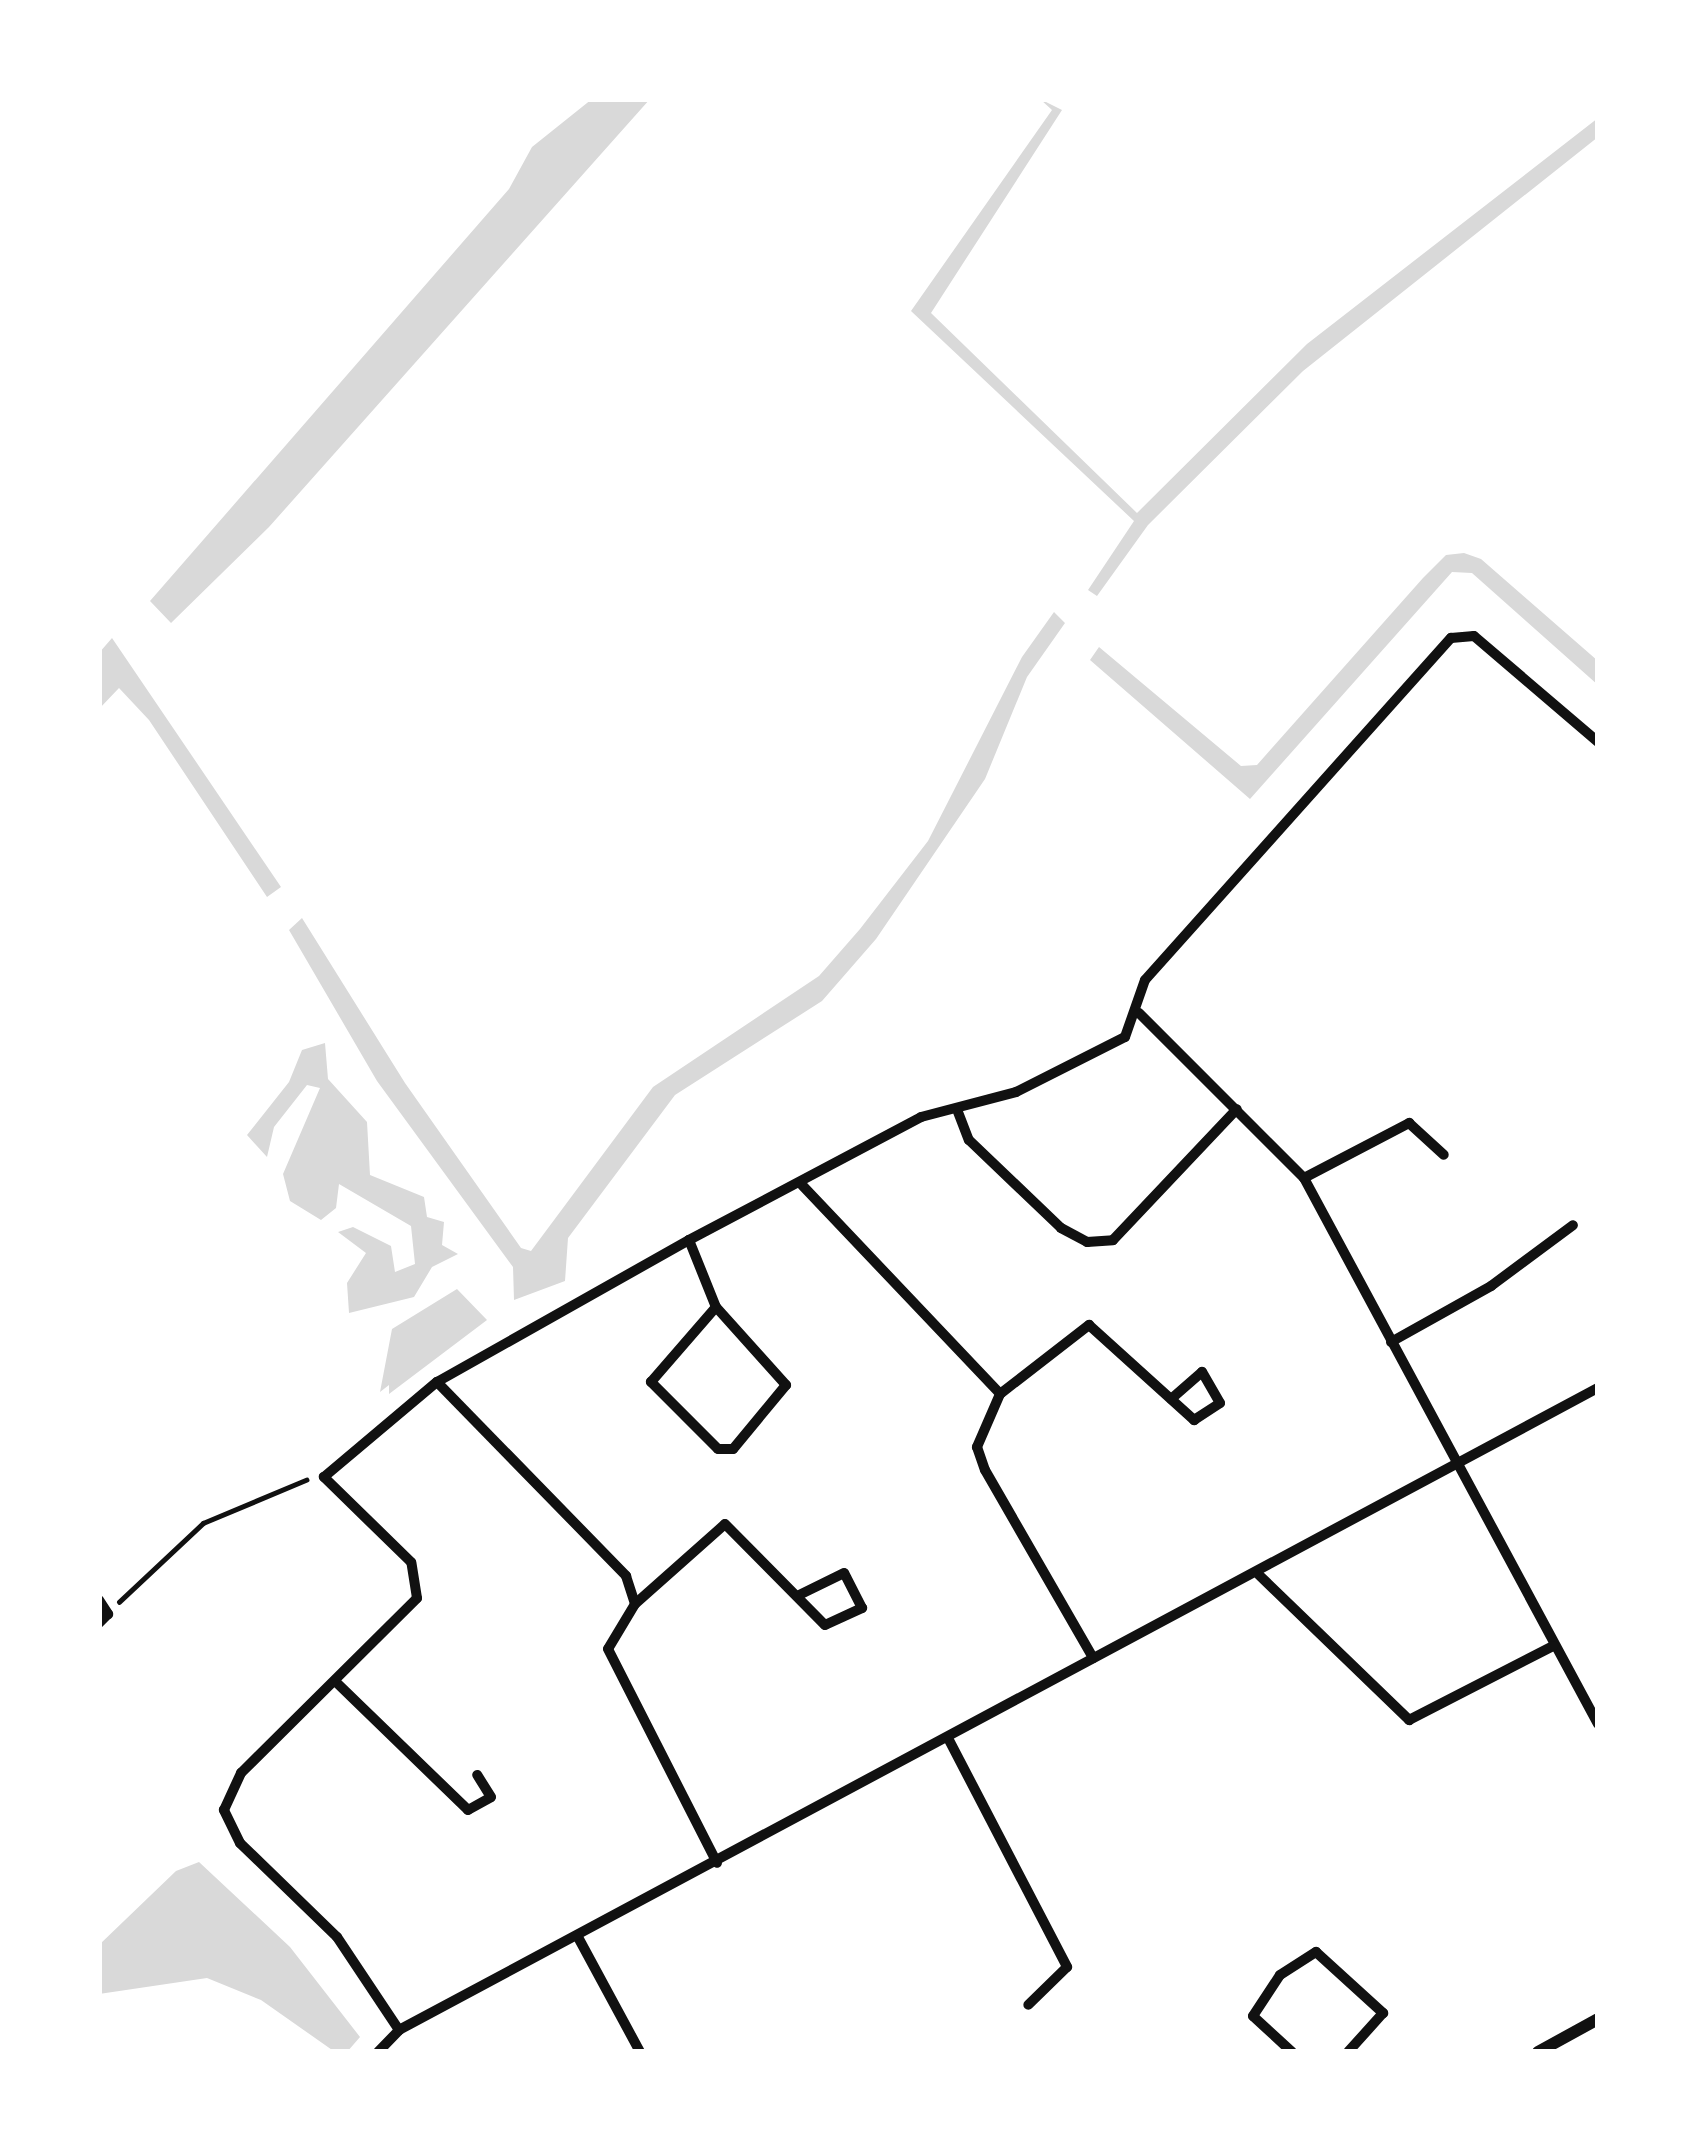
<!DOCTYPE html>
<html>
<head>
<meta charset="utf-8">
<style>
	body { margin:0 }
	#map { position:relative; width:1697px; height:2151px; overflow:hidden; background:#fff; font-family:Signika,sans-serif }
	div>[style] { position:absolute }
	.water>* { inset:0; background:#d9d9d9 }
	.path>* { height:4.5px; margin:-2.25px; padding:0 2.25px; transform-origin:2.25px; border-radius:2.25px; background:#111 }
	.minor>* { height:10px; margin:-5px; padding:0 5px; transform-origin:5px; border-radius:5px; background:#111 }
	.tertiary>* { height:12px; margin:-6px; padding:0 6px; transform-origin:6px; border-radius:6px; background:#111 }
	span { translate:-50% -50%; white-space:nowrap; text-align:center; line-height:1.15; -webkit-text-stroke:12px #fff; paint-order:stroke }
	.frame { position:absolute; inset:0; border:102px solid #fff; pointer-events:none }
</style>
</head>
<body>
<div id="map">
	<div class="water">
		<i style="clip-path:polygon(592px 99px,650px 99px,269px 527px,171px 623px,150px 601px,509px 189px,532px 147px)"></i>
		<i style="clip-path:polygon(1040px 99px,1062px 110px,931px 313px,1137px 513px,1307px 344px,1598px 118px,1598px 137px,1303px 371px,1148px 525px,1097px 596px,1088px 590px,1134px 521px,911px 311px,1052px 110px)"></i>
		<i style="clip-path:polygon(1464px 553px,1481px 559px,1598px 661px,1598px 685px,1472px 573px,1452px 572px,1250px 799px,1090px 660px,1099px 647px,1241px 766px,1257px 765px,1423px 578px,1446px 555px)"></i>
		<i style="clip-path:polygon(1054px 612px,1065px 623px,1027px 677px,985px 779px,876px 939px,822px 1001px,675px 1095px,568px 1238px,565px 1281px,514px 1300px,513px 1267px,377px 1081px,289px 930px,302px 918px,405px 1083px,521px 1248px,531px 1251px,653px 1087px,819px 976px,860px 929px,928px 841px,1022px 657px)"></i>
		<i style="clip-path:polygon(112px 638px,281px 887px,267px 897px,149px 720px,119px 688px,99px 709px,99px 653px)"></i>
		<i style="clip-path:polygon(325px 1043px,328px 1079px,367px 1122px,370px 1175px,424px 1197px,427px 1217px,444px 1222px,442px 1245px,458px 1254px,432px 1267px,414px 1297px,349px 1313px,347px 1283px,366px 1253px,338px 1232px,353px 1227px,391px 1246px,395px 1272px,415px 1264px,411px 1226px,339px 1184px,336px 1208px,321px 1220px,290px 1201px,283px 1174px,320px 1088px,307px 1085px,274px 1127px,267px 1157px,247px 1135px,289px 1082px,302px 1050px)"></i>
		<i style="clip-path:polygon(457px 1289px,487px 1320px,389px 1394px,389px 1385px,380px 1392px,392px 1329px)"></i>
		<i style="clip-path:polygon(199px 1862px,290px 1947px,360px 2037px,347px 2052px,335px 2052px,261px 2000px,207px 1978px,99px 1994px,99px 1945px,176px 1871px)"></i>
	</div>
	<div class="path">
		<i style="left:119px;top:1602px;width:115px;rotate:-43.2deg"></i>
		<i style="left:203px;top:1523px;width:112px;rotate:-22.7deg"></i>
	</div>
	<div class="minor">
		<i style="left:1139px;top:1013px;width:233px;rotate:45deg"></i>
		<i style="left:1304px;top:1178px;width:620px;rotate:61.7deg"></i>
		<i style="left:958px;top:1112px;width:30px;rotate:69deg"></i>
		<i style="left:969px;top:1140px;width:127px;rotate:43.7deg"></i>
		<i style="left:1061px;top:1228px;width:30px;rotate:28deg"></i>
		<i style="left:1087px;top:1242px;width:26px;rotate:-4deg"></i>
		<i style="left:1113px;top:1240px;width:180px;rotate:-46.6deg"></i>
		<i style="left:1304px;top:1178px;width:119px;rotate:-27.6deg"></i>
		<i style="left:1409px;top:1123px;width:47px;rotate:42.4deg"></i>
		<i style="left:802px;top:1185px;width:288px;rotate:46.5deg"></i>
		<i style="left:1000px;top:1394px;width:58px;rotate:113.5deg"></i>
		<i style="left:977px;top:1447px;width:24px;rotate:71deg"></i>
		<i style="left:985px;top:1470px;width:217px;rotate:60.1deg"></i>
		<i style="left:689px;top:1240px;width:72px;rotate:68.1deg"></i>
		<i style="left:716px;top:1307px;width:105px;rotate:48.1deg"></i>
		<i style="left:786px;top:1385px;width:83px;rotate:129.6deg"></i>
		<i style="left:733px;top:1449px;width:15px;rotate:180deg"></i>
		<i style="left:718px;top:1449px;width:95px;rotate:-135deg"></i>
		<i style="left:651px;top:1382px;width:99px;rotate:-49.1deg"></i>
		<i style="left:1391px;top:1342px;width:115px;rotate:-29.2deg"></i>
		<i style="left:1491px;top:1286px;width:102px;rotate:-36.6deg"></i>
		<i style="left:437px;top:1382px;width:271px;rotate:45.7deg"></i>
		<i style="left:626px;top:1576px;width:29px;rotate:72deg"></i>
		<i style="left:635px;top:1604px;width:52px;rotate:121deg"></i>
		<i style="left:608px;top:1649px;width:240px;rotate:63deg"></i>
		<i style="left:1000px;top:1394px;width:113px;rotate:-37.8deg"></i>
		<i style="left:1089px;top:1325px;width:142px;rotate:42.1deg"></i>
		<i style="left:1194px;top:1420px;width:31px;rotate:-33deg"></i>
		<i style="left:1220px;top:1403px;width:36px;rotate:-120deg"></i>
		<i style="left:1202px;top:1372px;width:41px;rotate:138.9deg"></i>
		<i style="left:1259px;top:1575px;width:209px;rotate:44deg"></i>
		<i style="left:1409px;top:1720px;width:162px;rotate:-27.2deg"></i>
		<i style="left:99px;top:1600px;width:17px;rotate:57deg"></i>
		<i style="left:108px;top:1614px;width:13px;rotate:135deg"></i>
		<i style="left:635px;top:1604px;width:120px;rotate:-41.6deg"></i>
		<i style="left:725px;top:1524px;width:142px;rotate:45.3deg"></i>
		<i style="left:825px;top:1625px;width:41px;rotate:-24.7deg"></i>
		<i style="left:862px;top:1608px;width:39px;rotate:-117deg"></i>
		<i style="left:844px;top:1573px;width:52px;rotate:153.9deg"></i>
		<i style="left:338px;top:1684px;width:181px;rotate:44.1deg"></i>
		<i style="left:468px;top:1810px;width:26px;rotate:-29deg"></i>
		<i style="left:491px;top:1797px;width:26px;rotate:-122deg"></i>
		<i style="left:949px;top:1740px;width:256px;rotate:62.5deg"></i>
		<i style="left:1067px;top:1967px;width:54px;rotate:135.7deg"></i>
		<i style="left:579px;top:1939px;width:128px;rotate:61.6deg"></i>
		<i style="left:399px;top:2030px;width:112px;rotate:-123.7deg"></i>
		<i style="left:337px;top:1937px;width:135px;rotate:-135.9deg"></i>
		<i style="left:240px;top:1843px;width:37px;rotate:-116deg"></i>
		<i style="left:224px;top:1810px;width:41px;rotate:-65.3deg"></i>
		<i style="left:241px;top:1773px;width:248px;rotate:-44.8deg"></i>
		<i style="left:417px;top:1598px;width:36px;rotate:-99deg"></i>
		<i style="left:411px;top:1562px;width:122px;rotate:-135.7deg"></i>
		<i style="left:324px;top:1477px;width:148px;rotate:-40.1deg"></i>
		<i style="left:437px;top:1382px;width:289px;rotate:-29.4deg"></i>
		<i style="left:689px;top:1240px;width:263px;rotate:-27.9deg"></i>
		<i style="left:921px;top:1117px;width:98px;rotate:-14.7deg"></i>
		<i style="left:1016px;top:1092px;width:122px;rotate:-26.8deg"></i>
		<i style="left:1125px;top:1037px;width:60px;rotate:-70.7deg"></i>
		<i style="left:1145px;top:980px;width:459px;rotate:-48.2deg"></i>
		<i style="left:1451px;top:638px;width:23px;rotate:-5deg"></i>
		<i style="left:1474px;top:636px;width:163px;rotate:40.5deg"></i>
		<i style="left:378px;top:2052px;width:30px;rotate:-46deg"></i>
		<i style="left:399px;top:2030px;width:1360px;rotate:-28.17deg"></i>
		<i style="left:1292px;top:2052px;width:53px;rotate:-137.3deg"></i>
		<i style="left:1253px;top:2016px;width:49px;rotate:-56.6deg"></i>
		<i style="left:1280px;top:1975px;width:43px;rotate:-32.6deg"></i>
		<i style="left:1316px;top:1952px;width:91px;rotate:42.3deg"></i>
		<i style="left:1383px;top:2013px;width:52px;rotate:131.9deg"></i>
	</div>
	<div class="tertiary">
		<i style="left:1538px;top:2052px;width:68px;rotate:-28.8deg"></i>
	</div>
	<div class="frame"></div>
</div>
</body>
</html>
